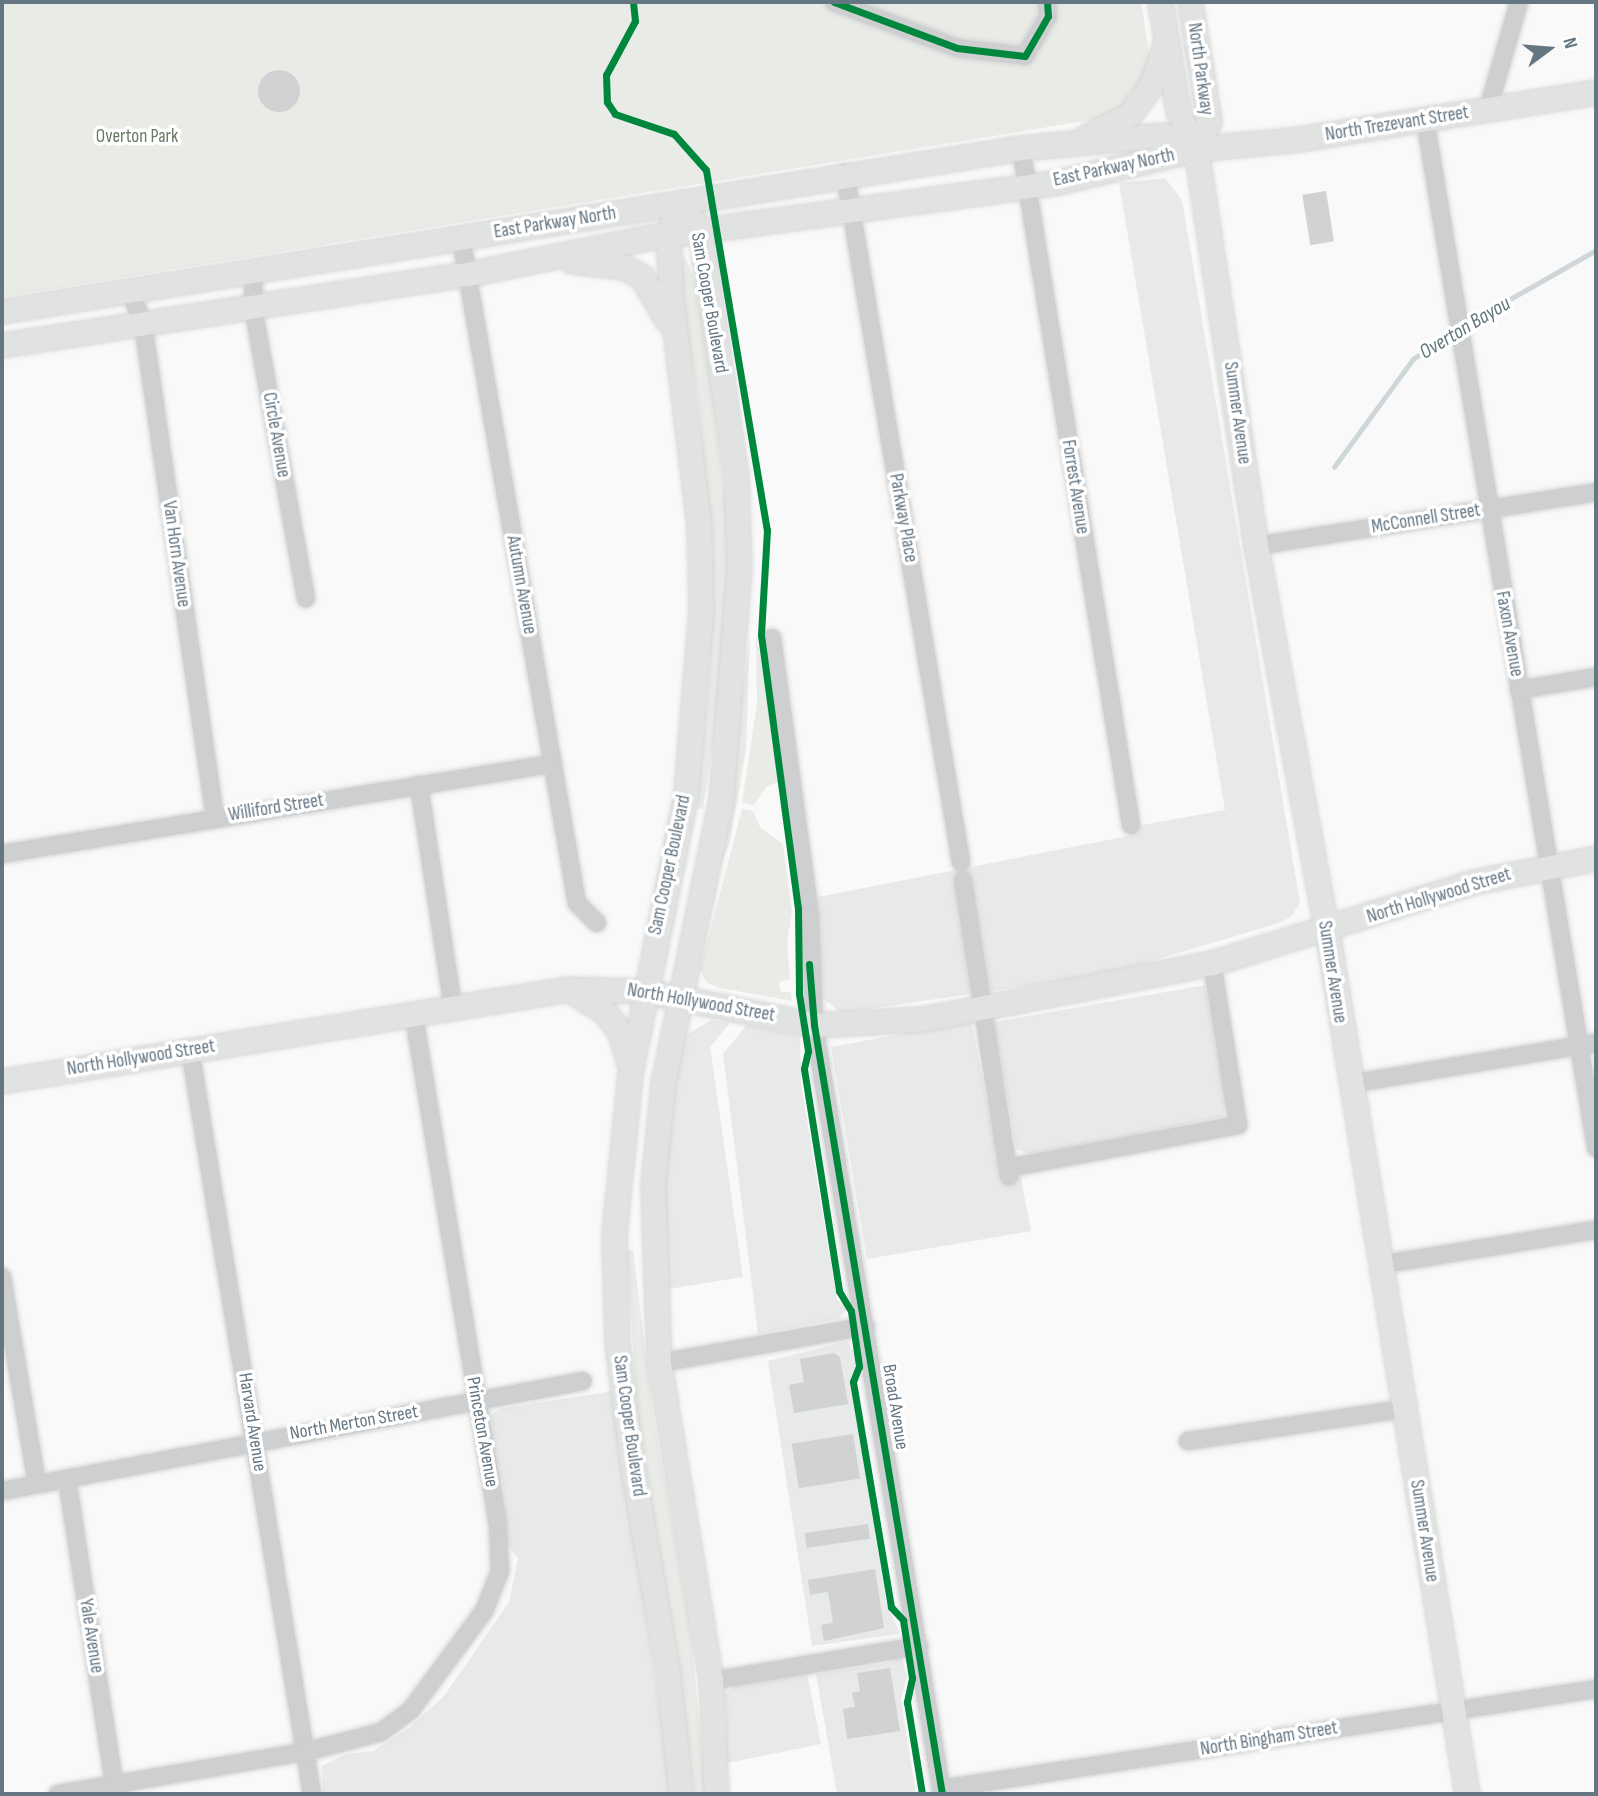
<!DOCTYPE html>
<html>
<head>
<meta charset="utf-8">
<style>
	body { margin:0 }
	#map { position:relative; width:1598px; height:1796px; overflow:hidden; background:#f9f9f9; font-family:"Sofia Sans Condensed",sans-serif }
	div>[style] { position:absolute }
	.built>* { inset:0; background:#e8e9e9 }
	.green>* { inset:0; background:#e8ebe6 }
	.stream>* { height:4.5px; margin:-2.25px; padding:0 2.25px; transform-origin:2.25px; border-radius:2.25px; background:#ced6d9 }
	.building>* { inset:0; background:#d0d2d3; transform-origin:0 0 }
	.round { border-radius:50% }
	.roads { filter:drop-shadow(0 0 2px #d5d6d7) drop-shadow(0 0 2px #d5d6d7) }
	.minor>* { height:18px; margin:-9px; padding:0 9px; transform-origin:9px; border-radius:9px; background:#cecfd0 }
	.major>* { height:23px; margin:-11.5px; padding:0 11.5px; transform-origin:11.5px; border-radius:11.5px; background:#e1e2e2 }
	.cycleway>* { height:7px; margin:-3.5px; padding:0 3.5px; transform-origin:3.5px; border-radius:3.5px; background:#00873e }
	span { translate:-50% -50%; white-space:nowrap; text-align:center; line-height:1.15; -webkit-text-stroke:7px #fff; paint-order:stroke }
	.street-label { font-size:19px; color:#657683 }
	.park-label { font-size:19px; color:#687a64 }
	.water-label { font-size:21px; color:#60757c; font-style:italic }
	.frame { position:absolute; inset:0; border:4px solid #657683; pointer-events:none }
	.north { position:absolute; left:1514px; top:14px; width:70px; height:70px; -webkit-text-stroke:5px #fff; paint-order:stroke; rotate:74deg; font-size:19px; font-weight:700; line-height:28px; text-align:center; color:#657683 }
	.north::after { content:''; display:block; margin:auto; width:24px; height:32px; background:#657683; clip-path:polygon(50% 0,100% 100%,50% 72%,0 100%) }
</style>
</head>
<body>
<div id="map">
	<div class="built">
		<i style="clip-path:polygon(1165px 178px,1182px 200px,1300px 903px,1291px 917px,1276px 924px,1107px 974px,841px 1013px,823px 998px,818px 983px,818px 897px,1128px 836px,1126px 828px,1225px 810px,1119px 183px)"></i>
		<i style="clip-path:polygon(1205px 985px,1226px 1104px,1223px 1117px,1032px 1155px,1016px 1149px,994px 1022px)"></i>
		<i style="clip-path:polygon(711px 1020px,730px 1023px,710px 1047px,743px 1277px,662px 1290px,662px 1167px,678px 1040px)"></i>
		<i style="clip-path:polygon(971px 1021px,1002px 1177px,1020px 1173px,1031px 1231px,867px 1259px,831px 1047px)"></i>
		<i style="clip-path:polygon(747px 1025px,800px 1036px,801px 1083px,837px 1300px,848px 1309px,838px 1319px,758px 1334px,723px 1054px)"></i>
		<i style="clip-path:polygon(848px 1341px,856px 1357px,852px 1389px,886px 1601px,900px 1634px,812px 1646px,768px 1361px)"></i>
		<i style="clip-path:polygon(613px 1391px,672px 1794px,323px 1794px,322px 1766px,346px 1754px,373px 1751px,409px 1728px,444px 1696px,509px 1602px,518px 1558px,508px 1546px,490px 1415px,503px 1408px)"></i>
		<i style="clip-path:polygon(901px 1654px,907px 1676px,901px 1699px,916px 1794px,837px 1794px,816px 1674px,893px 1662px)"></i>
		<i style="clip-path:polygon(807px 1673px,821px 1744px,727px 1763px,725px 1694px,734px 1686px)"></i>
	</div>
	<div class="green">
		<i style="clip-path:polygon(2px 2px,1141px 2px,1150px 57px,1149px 73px,1116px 116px,2px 297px)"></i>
		<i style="clip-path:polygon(684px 254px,694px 278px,709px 364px,727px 515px,728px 581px,719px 704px,703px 809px,697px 808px,710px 666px,710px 533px,697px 392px,678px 286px)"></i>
		<i style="clip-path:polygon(756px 632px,781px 781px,767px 786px,754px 805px,742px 803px,757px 704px)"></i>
		<i style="clip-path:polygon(750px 635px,746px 750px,730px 842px,717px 875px)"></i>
		<i style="clip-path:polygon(742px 809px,753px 811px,760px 827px,783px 844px,792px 912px,787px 942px,790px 979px,779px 982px,781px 992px,791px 992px,792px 1001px,720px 988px,707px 983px,700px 970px)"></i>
		<i style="clip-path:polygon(633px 1250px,653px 1415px,690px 1625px,706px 1794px,695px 1794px,637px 1411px,627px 1251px)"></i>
	</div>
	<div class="stream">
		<i style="left:1463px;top:326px;width:153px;rotate:-29.7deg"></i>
		<i style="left:1334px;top:467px;width:134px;rotate:-53.8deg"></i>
		<i style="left:1413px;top:359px;width:51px;rotate:-33.1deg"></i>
	</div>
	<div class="building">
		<i class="round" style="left:258px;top:70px;width:42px;height:42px"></i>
		<i style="left:1326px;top:191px;width:51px;height:24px;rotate:81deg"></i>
		<i style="clip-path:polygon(834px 1353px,840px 1357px,848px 1404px,794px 1413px,789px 1385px,804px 1382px,800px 1359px)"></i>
		<i style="left:853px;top:1434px;width:45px;height:62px;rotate:81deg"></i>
		<i style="left:868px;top:1524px;width:15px;height:64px;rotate:82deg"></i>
		<i style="clip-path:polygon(875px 1569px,884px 1628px,824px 1641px,821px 1625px,833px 1623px,828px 1592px,810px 1595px,808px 1580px)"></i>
		<i style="clip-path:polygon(890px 1668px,900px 1731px,847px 1739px,843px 1709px,855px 1707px,852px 1693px,860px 1691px,857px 1673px)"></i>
	</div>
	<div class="roads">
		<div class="minor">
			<i style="left:834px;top:2px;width:131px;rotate:20.5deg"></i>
			<i style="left:957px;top:48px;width:68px;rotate:6.7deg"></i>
			<i style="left:1025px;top:56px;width:46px;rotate:-60.1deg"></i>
			<i style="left:1048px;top:16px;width:14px;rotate:-94deg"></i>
			<i style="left:1488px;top:109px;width:111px;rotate:-73.8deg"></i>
			<i style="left:1425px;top:119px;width:1043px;rotate:80.56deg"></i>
			<i style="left:1021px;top:148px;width:686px;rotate:80.77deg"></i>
			<i style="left:845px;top:173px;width:699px;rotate:80.44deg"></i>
			<i style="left:461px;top:238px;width:675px;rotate:80.11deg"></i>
			<i style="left:577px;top:903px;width:28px;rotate:45deg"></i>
			<i style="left:254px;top:271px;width:36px;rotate:92deg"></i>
			<i style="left:253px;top:307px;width:296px;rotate:79.7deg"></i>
			<i style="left:130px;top:291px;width:35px;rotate:68deg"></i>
			<i style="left:143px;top:323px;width:500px;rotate:81.72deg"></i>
			<i style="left:1256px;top:546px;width:344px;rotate:-9deg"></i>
			<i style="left:772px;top:638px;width:280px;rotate:82.2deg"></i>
			<i style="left:810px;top:915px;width:110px;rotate:87.9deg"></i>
			<i style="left:814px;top:1025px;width:780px;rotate:80.55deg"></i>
			<i style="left:1519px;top:690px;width:78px;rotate:-9.6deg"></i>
			<i style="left:419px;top:785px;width:226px;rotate:81.3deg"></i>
			<i style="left:2px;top:854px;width:556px;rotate:-9.31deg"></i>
			<i style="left:963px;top:880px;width:300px;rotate:81.2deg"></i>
			<i style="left:190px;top:1049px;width:755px;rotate:80.7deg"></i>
			<i style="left:1350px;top:1084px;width:249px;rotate:-9.5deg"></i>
			<i style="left:1008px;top:1168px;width:234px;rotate:-10.6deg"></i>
			<i style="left:1238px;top:1125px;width:164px;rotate:-99.1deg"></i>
			<i style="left:1379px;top:1265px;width:220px;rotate:-9.2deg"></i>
			<i style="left:2px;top:1277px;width:210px;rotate:80.4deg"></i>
			<i style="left:659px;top:1363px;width:210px;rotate:-10.1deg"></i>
			<i style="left:1188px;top:1441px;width:217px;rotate:-8.5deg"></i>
			<i style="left:67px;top:1479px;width:319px;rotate:81.2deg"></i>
			<i style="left:2px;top:1491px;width:591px;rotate:-10.72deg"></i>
			<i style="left:711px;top:1681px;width:211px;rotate:-9.6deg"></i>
			<i style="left:941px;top:1789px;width:663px;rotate:-8.68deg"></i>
			<i style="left:58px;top:1794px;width:251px;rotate:-9.7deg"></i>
			<i style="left:305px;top:1752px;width:79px;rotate:-14.7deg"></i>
			<i style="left:381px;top:1732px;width:36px;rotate:-36deg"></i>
			<i style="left:410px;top:1711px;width:124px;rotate:-53.5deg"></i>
			<i style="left:484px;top:1611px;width:43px;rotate:-68.2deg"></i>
			<i style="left:500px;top:1571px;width:46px;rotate:-92.5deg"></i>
			<i style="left:498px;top:1525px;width:516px;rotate:-99.37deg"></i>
		</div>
		<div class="major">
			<i style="left:1160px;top:2px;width:110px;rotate:80.6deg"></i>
			<i style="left:1178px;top:111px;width:42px;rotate:64.7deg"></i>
			<i style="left:1196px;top:149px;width:402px;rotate:81.4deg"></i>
			<i style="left:1256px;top:546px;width:391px;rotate:79.6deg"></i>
			<i style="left:1327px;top:931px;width:874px;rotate:80.79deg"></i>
			<i style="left:1190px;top:2px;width:121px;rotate:80.9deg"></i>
			<i style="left:1209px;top:121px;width:31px;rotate:115deg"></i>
			<i style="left:1084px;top:138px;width:52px;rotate:-27.6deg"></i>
			<i style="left:1130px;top:114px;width:36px;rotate:-54deg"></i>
			<i style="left:1151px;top:85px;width:42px;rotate:-70.7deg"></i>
			<i style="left:679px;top:202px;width:35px;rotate:53deg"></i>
			<i style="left:700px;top:230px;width:20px;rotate:81deg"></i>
			<i style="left:703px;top:250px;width:229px;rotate:81.7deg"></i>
			<i style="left:736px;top:477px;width:89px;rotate:88.1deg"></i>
			<i style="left:739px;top:566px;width:234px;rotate:94.4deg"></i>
			<i style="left:721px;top:799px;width:291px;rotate:101.5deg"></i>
			<i style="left:663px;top:1084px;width:100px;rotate:95.7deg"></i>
			<i style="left:653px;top:1184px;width:179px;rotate:88.1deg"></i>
			<i style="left:659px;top:1363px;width:322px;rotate:80.7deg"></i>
			<i style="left:711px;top:1681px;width:113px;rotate:87.5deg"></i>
			<i style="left:673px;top:220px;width:16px;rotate:108deg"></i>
			<i style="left:668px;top:235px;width:62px;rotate:87.2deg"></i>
			<i style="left:671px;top:297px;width:231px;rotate:83deg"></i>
			<i style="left:699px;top:526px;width:84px;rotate:88.6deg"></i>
			<i style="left:701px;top:610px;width:184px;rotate:94.7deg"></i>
			<i style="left:686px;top:793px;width:287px;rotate:101.3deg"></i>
			<i style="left:630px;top:1074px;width:160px;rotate:95.7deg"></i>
			<i style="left:614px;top:1233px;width:109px;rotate:88.4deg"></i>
			<i style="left:617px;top:1342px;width:117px;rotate:83.1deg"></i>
			<i style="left:631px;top:1458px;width:220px;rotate:80.3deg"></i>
			<i style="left:668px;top:1675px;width:120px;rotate:83.8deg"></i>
			<i style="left:572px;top:261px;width:52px;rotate:6.6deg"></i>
			<i style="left:624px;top:267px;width:21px;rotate:29deg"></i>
			<i style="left:642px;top:277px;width:50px;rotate:59.8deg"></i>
			<i style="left:2px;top:311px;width:1032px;rotate:-9.09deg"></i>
			<i style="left:1021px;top:148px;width:143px;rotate:-5.2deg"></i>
			<i style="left:1163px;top:135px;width:36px;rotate:23deg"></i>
			<i style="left:2px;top:345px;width:471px;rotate:-8.7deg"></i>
			<i style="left:468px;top:274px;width:188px;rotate:-11.4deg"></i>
			<i style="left:652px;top:237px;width:410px;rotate:-7.7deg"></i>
			<i style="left:1058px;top:182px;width:142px;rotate:-13.4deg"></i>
			<i style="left:1196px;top:149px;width:103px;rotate:-5.5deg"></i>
			<i style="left:1299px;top:139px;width:301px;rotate:-9deg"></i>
			<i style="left:568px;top:989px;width:44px;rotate:31.9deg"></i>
			<i style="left:605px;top:1012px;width:25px;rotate:53deg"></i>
			<i style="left:620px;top:1032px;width:29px;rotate:74deg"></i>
			<i style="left:2px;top:1081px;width:573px;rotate:-9.23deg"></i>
			<i style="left:568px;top:989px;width:76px;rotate:1.5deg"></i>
			<i style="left:644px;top:991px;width:173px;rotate:11.3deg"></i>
			<i style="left:814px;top:1025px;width:109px;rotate:-3.2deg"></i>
			<i style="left:923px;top:1019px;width:294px;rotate:-11deg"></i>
			<i style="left:1212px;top:963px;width:273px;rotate:-17.2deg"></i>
			<i style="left:1473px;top:882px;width:125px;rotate:-11deg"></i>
		</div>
	</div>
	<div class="cycleway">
		<i style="left:633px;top:2px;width:19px;rotate:84deg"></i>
		<i style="left:635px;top:21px;width:61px;rotate:118.2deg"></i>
		<i style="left:606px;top:75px;width:27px;rotate:88deg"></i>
		<i style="left:607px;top:102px;width:14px;rotate:56deg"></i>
		<i style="left:615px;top:114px;width:62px;rotate:18.7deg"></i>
		<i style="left:674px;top:134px;width:48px;rotate:48.4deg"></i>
		<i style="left:706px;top:170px;width:365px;rotate:80.4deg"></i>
		<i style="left:767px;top:530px;width:105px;rotate:93.3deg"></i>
		<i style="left:761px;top:635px;width:275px;rotate:82.3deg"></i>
		<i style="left:798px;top:908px;width:86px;rotate:89.3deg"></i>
		<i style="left:799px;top:994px;width:58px;rotate:81deg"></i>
		<i style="left:808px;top:1051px;width:18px;rotate:103deg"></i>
		<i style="left:804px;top:1069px;width:225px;rotate:81deg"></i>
		<i style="left:839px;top:1291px;width:23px;rotate:59deg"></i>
		<i style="left:851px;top:1311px;width:56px;rotate:81.7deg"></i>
		<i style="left:859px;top:1366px;width:17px;rotate:111deg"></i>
		<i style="left:853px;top:1382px;width:228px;rotate:80.4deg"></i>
		<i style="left:891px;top:1607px;width:18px;rotate:47deg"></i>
		<i style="left:903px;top:1620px;width:59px;rotate:81.2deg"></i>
		<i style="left:912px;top:1678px;width:25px;rotate:102deg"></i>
		<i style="left:907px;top:1702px;width:93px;rotate:80.7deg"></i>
		<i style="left:834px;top:2px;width:131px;rotate:20.5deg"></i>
		<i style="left:957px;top:48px;width:68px;rotate:6.7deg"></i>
		<i style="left:1025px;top:56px;width:46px;rotate:-60.1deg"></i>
		<i style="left:1048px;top:16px;width:14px;rotate:-94deg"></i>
		<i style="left:809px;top:964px;width:61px;rotate:85.3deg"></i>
		<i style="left:814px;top:1025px;width:780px;rotate:80.55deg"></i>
	</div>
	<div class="street-label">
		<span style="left:1200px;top:69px;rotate:82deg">North Parkway</span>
		<span style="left:1397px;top:124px;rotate:-9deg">North Trezevant Street</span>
		<span style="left:1114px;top:168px;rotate:-12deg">East Parkway North</span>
		<span style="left:555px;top:223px;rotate:-9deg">East Parkway North</span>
		<span style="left:709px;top:303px;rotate:80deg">Sam Cooper Boulevard</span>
		<span style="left:1237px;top:413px;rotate:82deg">Summer Avenue</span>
		<span style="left:276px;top:435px;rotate:80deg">Circle Avenue</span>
		<span style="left:1075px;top:487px;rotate:81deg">Forrest Avenue</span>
		<span style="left:903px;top:518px;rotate:80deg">Parkway Place</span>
		<span style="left:1426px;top:519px;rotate:-9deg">McConnell Street</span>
		<span style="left:176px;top:554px;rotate:82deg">Van Horn Avenue</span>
		<span style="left:521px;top:585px;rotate:80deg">Autumn Avenue</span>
		<span style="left:1509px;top:634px;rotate:80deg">Faxon Avenue</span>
		<span style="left:276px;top:808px;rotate:-9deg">Williford Street</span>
		<span style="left:670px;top:865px;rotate:-78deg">Sam Cooper Boulevard</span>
		<span style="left:1439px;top:896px;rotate:-17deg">North Hollywood Street</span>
		<span style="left:1332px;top:972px;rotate:81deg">Summer Avenue</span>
		<span style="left:701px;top:1003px;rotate:10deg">North Hollywood Street</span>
		<span style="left:141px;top:1058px;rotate:-9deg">North Hollywood Street</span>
		<span style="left:895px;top:1407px;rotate:81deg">Broad Avenue</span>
		<span style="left:252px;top:1422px;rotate:81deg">Harvard Avenue</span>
		<span style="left:354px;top:1423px;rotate:-10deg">North Merton Street</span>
		<span style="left:629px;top:1426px;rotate:82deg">Sam Cooper Boulevard</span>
		<span style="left:482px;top:1432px;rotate:80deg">Princeton Avenue</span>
		<span style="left:1424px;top:1531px;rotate:81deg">Summer Avenue</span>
		<span style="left:91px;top:1636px;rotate:81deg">Yale Avenue</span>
		<span style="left:1269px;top:1739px;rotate:-9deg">North Bingham Street</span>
	</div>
	<div class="park-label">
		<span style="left:137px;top:137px">Overton Park</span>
	</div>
	<div class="water-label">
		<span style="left:1465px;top:328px;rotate:-31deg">Overton Bayou</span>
	</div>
	<div class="frame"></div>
	<div class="north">N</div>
</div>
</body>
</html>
